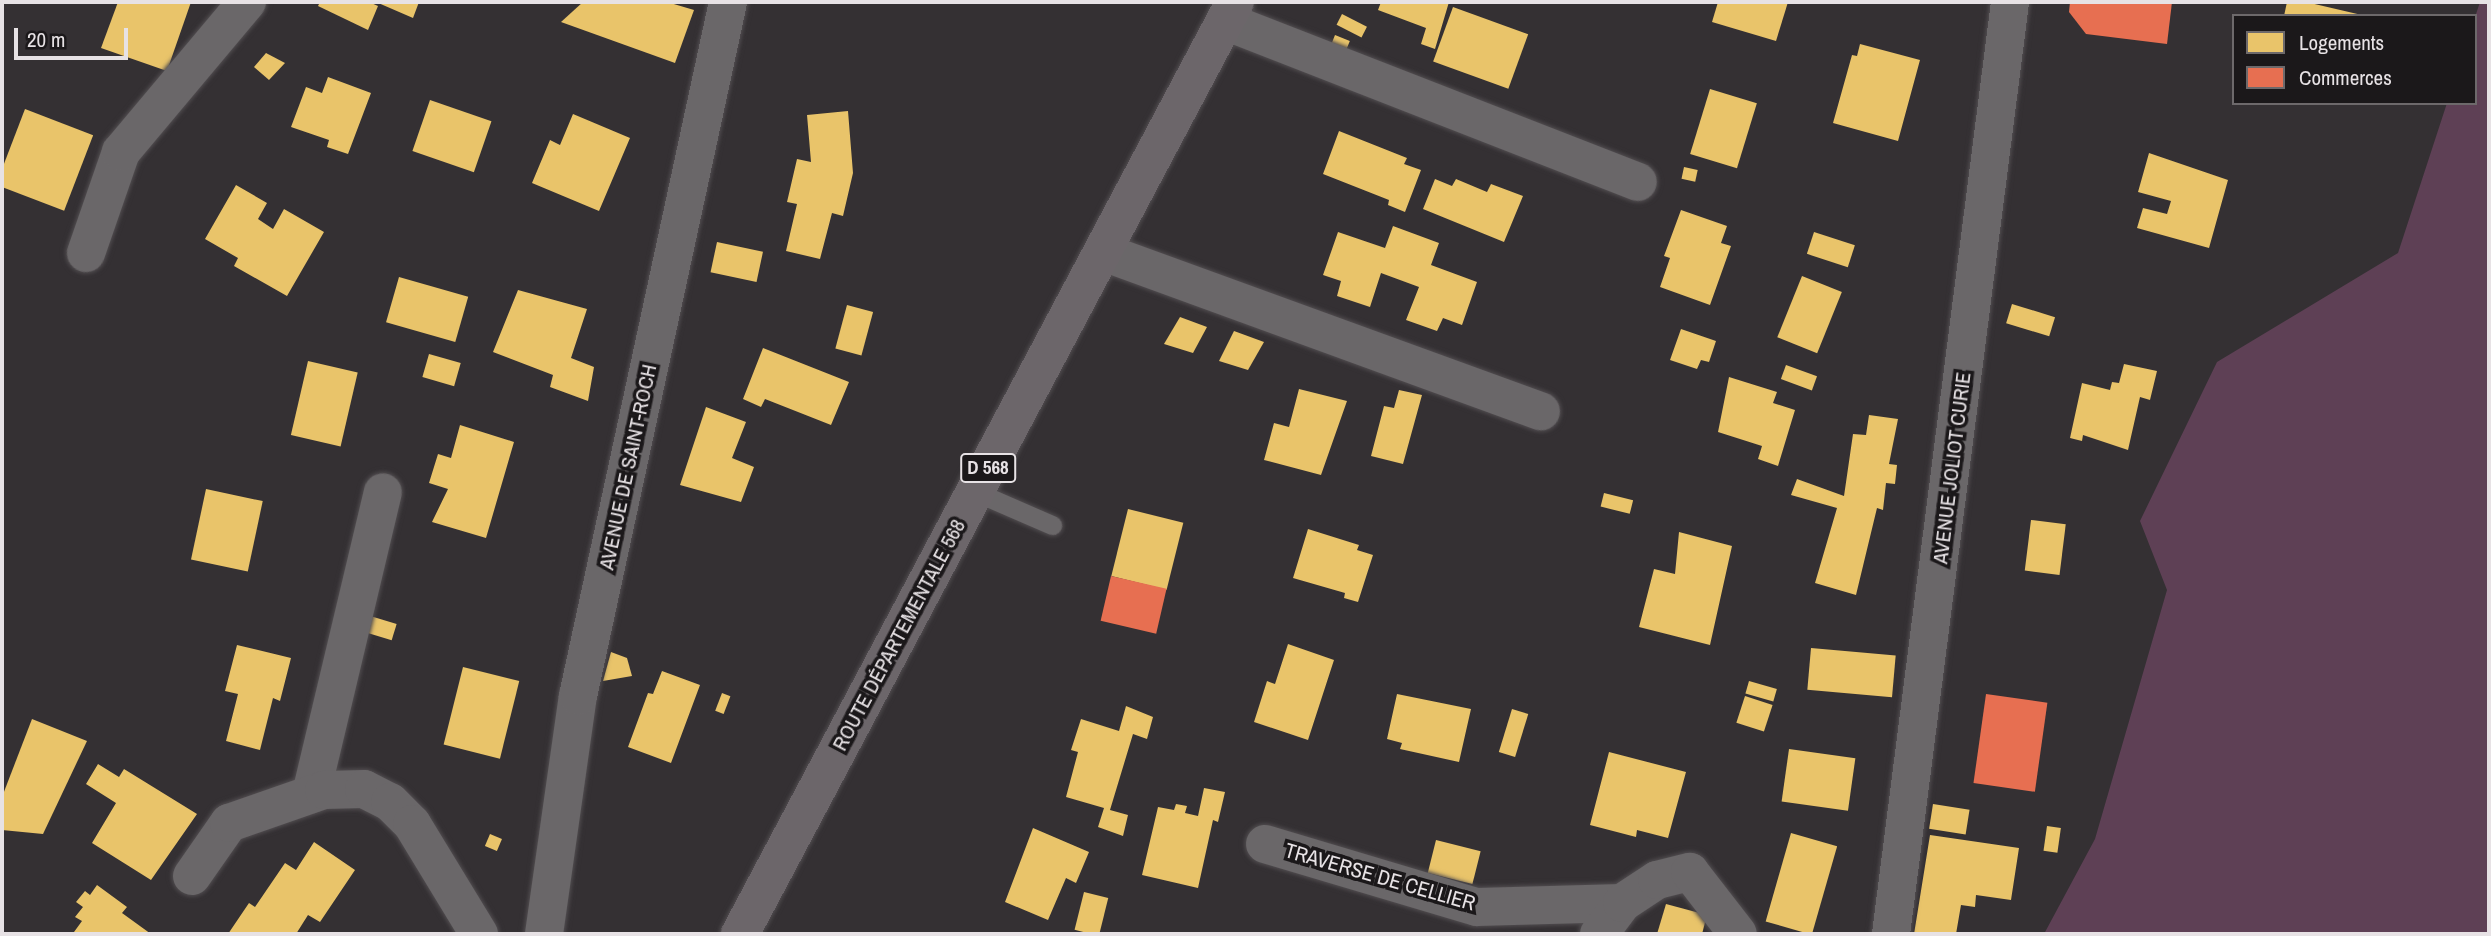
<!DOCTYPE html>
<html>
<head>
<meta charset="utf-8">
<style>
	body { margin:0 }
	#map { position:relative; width:2491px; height:936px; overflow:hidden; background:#343033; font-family:"Archivo Narrow",sans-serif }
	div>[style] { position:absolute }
	.green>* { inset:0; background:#5e4055 }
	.homes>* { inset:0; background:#e9c46a; transform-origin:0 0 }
	.shops>* { inset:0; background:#e76f51; transform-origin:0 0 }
	.roads { filter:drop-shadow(0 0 2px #514d50) drop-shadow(0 0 2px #514d50) }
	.lane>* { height:19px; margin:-9.5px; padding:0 9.5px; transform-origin:9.5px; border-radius:9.5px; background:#6a6769 }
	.street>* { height:38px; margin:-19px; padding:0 19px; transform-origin:19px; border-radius:19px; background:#6a6769 }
	.secondary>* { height:38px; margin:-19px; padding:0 19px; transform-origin:19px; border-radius:19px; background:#6a6769 }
	.primary>* { height:38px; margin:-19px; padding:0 19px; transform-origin:19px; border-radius:19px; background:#6c666a }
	span { translate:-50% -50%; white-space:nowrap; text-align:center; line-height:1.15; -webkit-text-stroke:7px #1b181a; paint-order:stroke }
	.shield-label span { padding:2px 5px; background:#1b181a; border:2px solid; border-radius:5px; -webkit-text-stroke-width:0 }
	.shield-label { font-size:19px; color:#e7e2e5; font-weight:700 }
	.street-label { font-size:21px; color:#e7e2e5 }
	.frame { position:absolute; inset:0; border:4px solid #e7e2e5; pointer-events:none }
	.legend { position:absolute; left:2232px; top:14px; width:245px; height:91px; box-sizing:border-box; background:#1b181a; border:2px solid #6d696b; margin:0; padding:9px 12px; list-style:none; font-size:21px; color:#e7e2e5 }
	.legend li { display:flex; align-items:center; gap:14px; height:35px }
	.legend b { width:35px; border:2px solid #6d696b }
	.scale { position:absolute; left:14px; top:28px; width:114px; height:32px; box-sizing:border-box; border:4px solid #e7e2e5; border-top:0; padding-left:9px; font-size:21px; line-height:24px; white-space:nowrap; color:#e7e2e5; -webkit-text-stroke:5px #1b181a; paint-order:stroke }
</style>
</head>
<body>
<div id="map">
	<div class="green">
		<i style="clip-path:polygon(2480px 2px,2489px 2px,2489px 934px,2044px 934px,2095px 839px,2167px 590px,2140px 521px,2217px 362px,2398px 253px,2447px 103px,2475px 103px,2475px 17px)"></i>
	</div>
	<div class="homes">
		<i style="clip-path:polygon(118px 2px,191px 2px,167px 71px,101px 48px)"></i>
		<i style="clip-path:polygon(320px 2px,369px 2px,378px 6px,368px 30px,318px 6px)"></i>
		<i style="clip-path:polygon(376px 2px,419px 2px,413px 18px)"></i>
		<i style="clip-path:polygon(583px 2px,667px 2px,694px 10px,675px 63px,561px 22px)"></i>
		<i style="clip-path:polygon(1381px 2px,1449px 2px,1435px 49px,1421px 44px,1426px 28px,1378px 10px)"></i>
		<i style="clip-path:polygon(1718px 2px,1788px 2px,1776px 41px,1712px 22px)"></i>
		<i style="clip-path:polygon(2287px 2px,2306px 2px,2366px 16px,2284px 16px)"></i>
		<i style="left:1453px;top:7px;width:80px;height:58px;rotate:20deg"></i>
		<i style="left:1342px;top:14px;width:28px;height:12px;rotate:27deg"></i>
		<i style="left:1335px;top:35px;width:16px;height:12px;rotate:22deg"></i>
		<i style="clip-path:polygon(1860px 44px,1920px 60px,1898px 141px,1833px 123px,1852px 55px,1857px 56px)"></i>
		<i style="clip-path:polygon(266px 53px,285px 63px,269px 80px,254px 67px)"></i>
		<i style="clip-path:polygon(328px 77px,371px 93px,348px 154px,327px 147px,329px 140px,291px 127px,306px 87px,322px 93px)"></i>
		<i style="left:1710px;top:89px;width:49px;height:68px;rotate:17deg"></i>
		<i style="left:430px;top:100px;width:65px;height:54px;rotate:19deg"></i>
		<i style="left:25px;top:109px;width:73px;height:81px;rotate:21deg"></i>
		<i style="clip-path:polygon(848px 111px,853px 173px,843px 216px,832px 213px,820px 259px,786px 251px,797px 204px,787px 202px,797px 159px,811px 162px,807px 115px)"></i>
		<i style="clip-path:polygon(573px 114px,630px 138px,599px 211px,532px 183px,550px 140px,560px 145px)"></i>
		<i style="clip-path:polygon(1339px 131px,1407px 158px,1404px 164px,1421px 170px,1405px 212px,1388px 205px,1389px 200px,1323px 174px)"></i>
		<i style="clip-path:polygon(2149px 153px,2228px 180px,2209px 248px,2137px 228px,2143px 208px,2167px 214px,2171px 201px,2138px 192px)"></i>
		<i style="left:1684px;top:167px;width:14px;height:12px;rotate:12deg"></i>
		<i style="clip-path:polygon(1435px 179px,1452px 186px,1456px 179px,1487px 192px,1491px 184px,1523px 196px,1504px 242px,1423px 209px)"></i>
		<i style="clip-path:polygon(236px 185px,267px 203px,258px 219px,273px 229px,284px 209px,324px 232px,287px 296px,234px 266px,238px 258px,205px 239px)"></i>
		<i style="clip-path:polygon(1681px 210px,1727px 226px,1721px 243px,1731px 246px,1710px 305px,1660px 287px,1670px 258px,1664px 256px)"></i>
		<i style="clip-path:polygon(1393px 226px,1439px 243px,1431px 265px,1477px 282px,1462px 325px,1443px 318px,1437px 331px,1406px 320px,1419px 287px,1381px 273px,1370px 307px,1337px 296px,1341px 281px,1323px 275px,1338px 232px,1385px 248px)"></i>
		<i style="left:1814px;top:232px;width:43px;height:23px;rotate:18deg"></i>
		<i style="left:717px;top:242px;width:47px;height:31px;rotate:12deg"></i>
		<i style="left:1802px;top:276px;width:43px;height:66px;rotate:22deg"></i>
		<i style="left:399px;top:277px;width:72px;height:47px;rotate:16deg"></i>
		<i style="clip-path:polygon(518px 290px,587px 309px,571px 358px,594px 367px,588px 401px,550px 387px,553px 375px,493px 352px)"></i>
		<i style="left:2012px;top:304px;width:45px;height:20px;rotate:17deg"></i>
		<i style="left:847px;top:305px;width:27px;height:45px;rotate:15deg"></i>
		<i style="clip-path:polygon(1180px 317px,1207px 327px,1193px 353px,1164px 344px)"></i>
		<i style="clip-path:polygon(1681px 329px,1716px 341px,1709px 362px,1701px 360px,1697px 369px,1670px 360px)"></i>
		<i style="clip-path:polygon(1234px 331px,1264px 342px,1248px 370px,1219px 361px)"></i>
		<i style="clip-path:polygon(763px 348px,849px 382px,831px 425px,765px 399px,761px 407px,743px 399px)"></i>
		<i style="left:429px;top:354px;width:33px;height:24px;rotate:16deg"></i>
		<i style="left:308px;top:361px;width:51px;height:76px;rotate:13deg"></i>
		<i style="clip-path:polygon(2124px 364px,2157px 371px,2150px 400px,2140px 397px,2128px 450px,2083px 435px,2082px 441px,2070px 438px,2082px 383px,2110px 390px,2112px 382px,2119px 383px)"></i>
		<i style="left:1786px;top:365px;width:33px;height:15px;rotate:20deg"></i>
		<i style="clip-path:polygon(1729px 377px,1777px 392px,1773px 403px,1795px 410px,1778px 466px,1758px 459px,1762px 446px,1718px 432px)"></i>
		<i style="clip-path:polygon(1299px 389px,1347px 401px,1321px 475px,1264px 460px,1274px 423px,1289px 427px)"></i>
		<i style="clip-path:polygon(1399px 390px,1422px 395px,1403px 464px,1371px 456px,1384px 406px,1394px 408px)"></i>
		<i style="clip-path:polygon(706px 407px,746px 422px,732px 458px,754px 467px,741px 502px,680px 485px)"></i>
		<i style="clip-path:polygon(1869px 415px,1898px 419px,1889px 464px,1897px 465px,1895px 484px,1886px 483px,1883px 510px,1877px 508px,1856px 595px,1815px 583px,1837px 508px,1791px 495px,1797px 479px,1844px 496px,1853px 434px,1866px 435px)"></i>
		<i style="clip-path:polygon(460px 425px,514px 442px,486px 538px,432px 522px,448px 489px,429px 483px,438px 454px,451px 458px)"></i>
		<i style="left:206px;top:489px;width:58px;height:72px;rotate:12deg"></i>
		<i style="left:1604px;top:493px;width:30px;height:14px;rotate:14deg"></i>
		<i style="left:1128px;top:509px;width:57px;height:69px;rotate:14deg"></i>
		<i style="left:2031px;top:520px;width:35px;height:51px;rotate:7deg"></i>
		<i style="clip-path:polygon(1308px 529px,1359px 545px,1357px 550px,1373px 555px,1358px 602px,1344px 598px,1345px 593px,1293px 578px)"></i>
		<i style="clip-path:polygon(1679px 532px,1732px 546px,1710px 645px,1639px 627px,1654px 569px,1675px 574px)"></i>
		<i style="left:367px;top:615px;width:31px;height:17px;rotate:17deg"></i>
		<i style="clip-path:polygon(1288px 644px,1334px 660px,1308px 740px,1254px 722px,1267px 681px,1275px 684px)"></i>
		<i style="clip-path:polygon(237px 645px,291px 658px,280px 701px,273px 698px,260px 750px,226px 741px,238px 694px,225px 691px)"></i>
		<i style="left:1811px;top:648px;width:85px;height:42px;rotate:5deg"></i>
		<i style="clip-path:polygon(611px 652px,627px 658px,632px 676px,603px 681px)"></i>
		<i style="left:463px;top:667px;width:58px;height:80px;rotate:14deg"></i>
		<i style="clip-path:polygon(662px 671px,700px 685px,671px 763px,628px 747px,648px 693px,653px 694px)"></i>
		<i style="left:1749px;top:681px;width:29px;height:13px;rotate:16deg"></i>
		<i style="left:722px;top:693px;width:9px;height:19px;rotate:21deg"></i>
		<i style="clip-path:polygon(1397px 694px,1471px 709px,1459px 762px,1400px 749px,1402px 743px,1387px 739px)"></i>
		<i style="left:1745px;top:696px;width:29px;height:28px;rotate:18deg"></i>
		<i style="clip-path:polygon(1126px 706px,1153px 717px,1147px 739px,1133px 734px,1110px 810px,1128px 815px,1123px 836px,1098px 827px,1104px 808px,1066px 797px,1078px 752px,1071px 750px,1081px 719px,1119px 731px)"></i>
		<i style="left:1512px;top:709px;width:17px;height:45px;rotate:17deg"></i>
		<i style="clip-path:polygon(32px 719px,87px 741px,43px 834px,2px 830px,2px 797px)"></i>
		<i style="left:1789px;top:749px;width:67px;height:53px;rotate:8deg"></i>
		<i style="clip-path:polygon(1609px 752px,1686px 772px,1668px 838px,1637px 830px,1636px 837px,1590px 825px)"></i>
		<i style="clip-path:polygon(98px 764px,119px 777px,124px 769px,197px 814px,151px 880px,92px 843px,116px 803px,86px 784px)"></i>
		<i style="clip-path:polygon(1204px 788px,1225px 792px,1218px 822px,1213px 820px,1198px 888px,1142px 875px,1158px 807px,1174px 810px,1176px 804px,1187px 806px,1185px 813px,1198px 816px)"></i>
		<i style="left:1933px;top:804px;width:37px;height:25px;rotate:9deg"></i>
		<i style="left:2047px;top:826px;width:14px;height:25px;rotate:8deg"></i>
		<i style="clip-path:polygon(1033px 828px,1089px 852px,1076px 883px,1066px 878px,1048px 920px,1005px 902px)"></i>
		<i style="left:1791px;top:833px;width:48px;height:92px;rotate:16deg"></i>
		<i style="left:490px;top:834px;width:13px;height:13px;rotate:23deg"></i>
		<i style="clip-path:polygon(1930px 835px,2019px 848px,2011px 900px,1976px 895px,1975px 907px,1961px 905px,1956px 934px,1914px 934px)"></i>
		<i style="left:1436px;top:840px;width:46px;height:34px;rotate:14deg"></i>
		<i style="clip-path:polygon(314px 842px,355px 870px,320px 922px,308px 915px,296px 934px,228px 934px,249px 903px,255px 907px,285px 863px,296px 870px)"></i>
		<i style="clip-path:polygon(97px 885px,127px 907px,122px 913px,151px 934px,74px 932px,82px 921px,75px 917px,83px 907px,76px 902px,85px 891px,90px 895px)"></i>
		<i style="left:1084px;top:892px;width:25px;height:39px;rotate:14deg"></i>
		<i style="clip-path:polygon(1666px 904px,1707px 915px,1702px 934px,1657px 934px)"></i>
	</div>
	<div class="shops">
		<i style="clip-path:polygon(2070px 2px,2172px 2px,2167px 44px,2086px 34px,2069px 12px)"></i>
		<i style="left:1111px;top:576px;width:57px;height:46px;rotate:13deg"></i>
		<i style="left:1986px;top:694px;width:62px;height:90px;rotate:8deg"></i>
	</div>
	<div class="roads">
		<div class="lane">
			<i style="left:976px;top:492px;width:83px;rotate:23.5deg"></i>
		</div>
		<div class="street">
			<i style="left:1225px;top:21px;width:443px;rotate:21.3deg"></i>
			<i style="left:1103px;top:252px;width:466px;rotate:20deg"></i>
			<i style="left:86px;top:253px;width:107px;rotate:-70.9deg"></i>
			<i style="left:121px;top:152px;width:196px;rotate:-50deg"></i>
			<i style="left:311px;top:794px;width:310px;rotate:-76.6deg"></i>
			<i style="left:1265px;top:844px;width:221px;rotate:16.6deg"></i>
			<i style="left:1477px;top:907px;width:145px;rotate:-1.6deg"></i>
			<i style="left:192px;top:876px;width:65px;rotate:-55.1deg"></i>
			<i style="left:229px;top:823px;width:101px;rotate:-19.2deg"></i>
			<i style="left:324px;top:790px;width:40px;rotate:-1.4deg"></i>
			<i style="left:364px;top:789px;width:29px;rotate:27deg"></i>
			<i style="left:390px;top:802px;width:31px;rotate:45deg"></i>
			<i style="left:412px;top:824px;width:129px;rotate:58.7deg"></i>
			<i style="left:544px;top:934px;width:240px;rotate:-81.9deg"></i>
			<i style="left:578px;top:696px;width:710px;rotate:-77.8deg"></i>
			<i style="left:1599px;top:934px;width:39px;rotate:-53deg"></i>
			<i style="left:1622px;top:903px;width:42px;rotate:-33.3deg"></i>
			<i style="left:1657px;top:880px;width:34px;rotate:-14deg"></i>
			<i style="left:1690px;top:872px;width:78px;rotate:52.3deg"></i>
		</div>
		<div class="secondary">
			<i style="left:1891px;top:934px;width:940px;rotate:-82.72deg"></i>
		</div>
		<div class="primary">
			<i style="left:740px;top:934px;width:1055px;rotate:-62.03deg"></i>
		</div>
	</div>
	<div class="shield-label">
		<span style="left:988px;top:468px">D 568</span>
	</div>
	<div class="street-label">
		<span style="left:628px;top:467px;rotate:-78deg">AVENUE DE SAINT-ROCH</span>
		<span style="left:1952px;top:468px;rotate:-83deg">AVENUE JOLIOT CURIE</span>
		<span style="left:899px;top:635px;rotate:-62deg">ROUTE DÉPARTEMENTALE 568</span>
		<span style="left:1380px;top:877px;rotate:16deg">TRAVERSE DE CELLIER</span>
	</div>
	<div class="frame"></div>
	<ul class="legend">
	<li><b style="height:19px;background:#e9c46a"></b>Logements</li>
	<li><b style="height:19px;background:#e76f51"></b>Commerces</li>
	</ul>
	<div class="scale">20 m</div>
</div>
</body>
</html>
